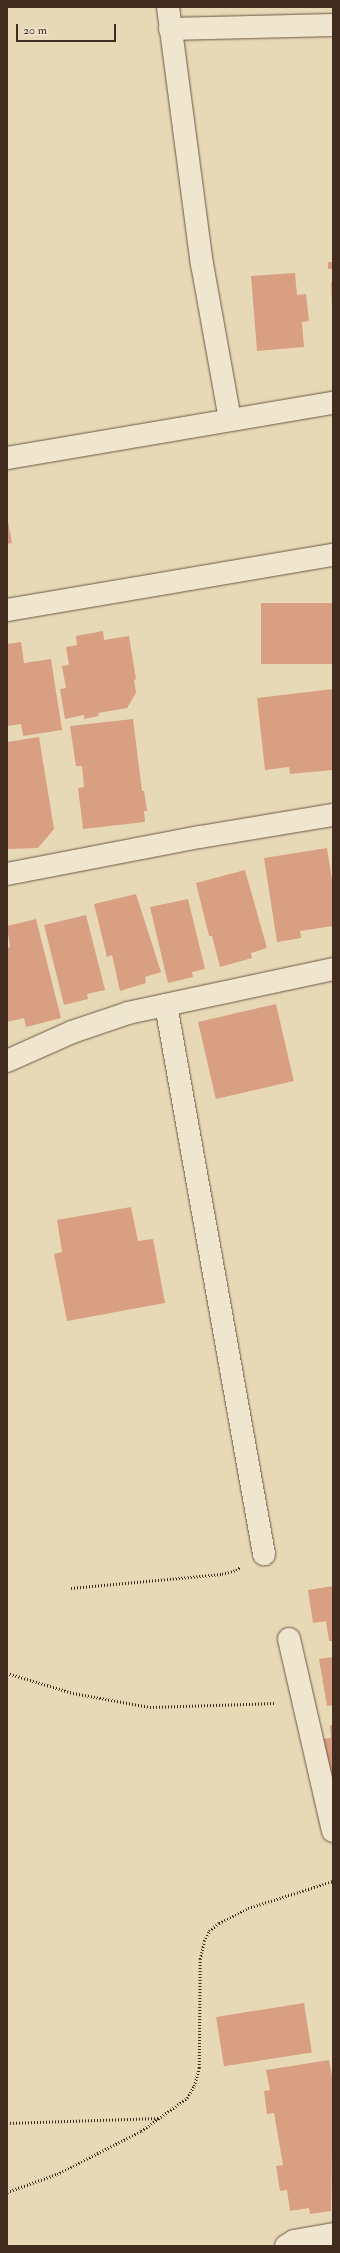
<!DOCTYPE html>
<html>
<head>
<meta charset="utf-8">
<style>
	body { margin:0 }
	#map { position:relative; width:340px; height:2253px; overflow:hidden; background:#e8d9b6; font-family:"IM FELL Double Pica",serif }
	div>[style] { position:absolute }
	.building>* { inset:0; background:#d99f83; transform-origin:0 0 }
	.path>* { height:2.5px; margin-top:-1.25px; transform-origin:0; background:repeating-linear-gradient(90deg,#422c20 0 1px,transparent 0 3px) }
	.roads { filter:drop-shadow(0 0 1px #6c5746) drop-shadow(0 0 1px #6c5746) }
	.minor>* { height:22px; margin:-11px; padding:0 11px; transform-origin:11px; border-radius:11px; background:#f0e6d0 }
	span { translate:-50% -50%; white-space:nowrap; text-align:center; line-height:1.15; -webkit-text-stroke:3px #f0e6d0; paint-order:stroke }
	.frame { position:absolute; inset:0; border:8px solid #422c20; pointer-events:none }
	.scale { position:absolute; left:16px; top:24px; width:100px; height:18px; box-sizing:border-box; border:2px solid #422c20; border-top:0; padding-left:5px; font-size:12px; line-height:14px; white-space:nowrap; color:#422c20; -webkit-text-stroke:3px #f0e6d0; paint-order:stroke }
</style>
</head>
<body>
<div id="map">
	<div class="building">
		<i style="left:328px;top:262px;width:5px;height:7px"></i>
		<i style="clip-path:polygon(295px 273px,297px 295px,306px 294px,309px 321px,302px 322px,304px 347px,257px 351px,251px 276px)"></i>
		<i style="clip-path:polygon(331px 282px,333px 282px,333px 307px,332px 307px)"></i>
		<i style="clip-path:polygon(7px 516px,12px 543px,7px 544px)"></i>
		<i style="left:333px;top:603px;width:61px;height:72px;rotate:90deg"></i>
		<i style="clip-path:polygon(103px 631px,104px 640px,129px 636px,136px 679px,134px 680px,136px 693px,127px 708px,98px 713px,99px 716px,84px 719px,84px 715px,65px 719px,60px 689px,66px 688px,62px 666px,69px 665px,66px 647px,77px 645px,76px 636px)"></i>
		<i style="clip-path:polygon(21px 642px,24px 663px,51px 659px,62px 730px,23px 736px,21px 724px,7px 726px,7px 644px)"></i>
		<i style="clip-path:polygon(333px 689px,333px 770px,290px 774px,289px 767px,265px 770px,257px 698px)"></i>
		<i style="clip-path:polygon(133px 719px,142px 791px,144px 791px,147px 811px,144px 811px,145px 822px,83px 829px,78px 788px,84px 787px,82px 766px,76px 766px,70px 726px)"></i>
		<i style="clip-path:polygon(39px 737px,54px 829px,38px 848px,7px 849px,7px 742px)"></i>
		<i style="clip-path:polygon(327px 848px,333px 886px,333px 926px,300px 931px,301px 938px,277px 942px,264px 858px)"></i>
		<i style="clip-path:polygon(245px 870px,267px 948px,251px 953px,252px 958px,220px 967px,212px 936px,209px 936px,196px 883px)"></i>
		<i style="clip-path:polygon(136px 894px,161px 972px,145px 977px,146px 983px,120px 991px,112px 955px,107px 957px,94px 904px)"></i>
		<i style="clip-path:polygon(188px 899px,205px 969px,192px 972px,193px 977px,168px 983px,150px 907px)"></i>
		<i style="clip-path:polygon(86px 915px,105px 990px,87px 994px,88px 999px,64px 1005px,44px 925px)"></i>
		<i style="clip-path:polygon(36px 919px,61px 1018px,26px 1027px,24px 1018px,7px 1022px,7px 948px,10px 947px,7px 926px)"></i>
		<i style="left:276px;top:1004px;width:79px;height:80px;rotate:77deg"></i>
		<i style="clip-path:polygon(131px 1207px,138px 1241px,153px 1239px,165px 1303px,67px 1321px,54px 1254px,62px 1252px,57px 1220px)"></i>
		<i style="clip-path:polygon(333px 1586px,333px 1641px,329px 1641px,326px 1621px,313px 1623px,308px 1590px)"></i>
		<i style="clip-path:polygon(333px 1657px,333px 1705px,327px 1706px,319px 1659px)"></i>
		<i style="clip-path:polygon(330px 1725px,333px 1725px,333px 1788px,322px 1739px,331px 1738px)"></i>
		<i style="left:304px;top:2003px;width:50px;height:89px;rotate:81deg"></i>
		<i style="clip-path:polygon(329px 2060px,333px 2082px,331px 2211px,310px 2214px,309px 2208px,290px 2211px,287px 2190px,280px 2191px,276px 2166px,283px 2165px,274px 2113px,267px 2114px,264px 2091px,270px 2090px,266px 2070px)"></i>
	</div>
	<div class="path">
		<i style="left:71px;top:1588px;width:152px;rotate:-5.3deg"></i>
		<i style="left:222px;top:1574px;width:15px;rotate:-16deg"></i>
		<i style="left:236px;top:1570px;width:5px;rotate:-37deg"></i>
		<i style="left:7px;top:1673px;width:69px;rotate:16.9deg"></i>
		<i style="left:73px;top:1693px;width:78px;rotate:10.3deg"></i>
		<i style="left:150px;top:1707px;width:124px;rotate:-1.8deg"></i>
		<i style="left:7px;top:2123px;width:153px;rotate:-1.9deg"></i>
		<i style="left:7px;top:2192px;width:53px;rotate:-19.8deg"></i>
		<i style="left:57px;top:2174px;width:94px;rotate:-27.1deg"></i>
		<i style="left:141px;top:2131px;width:57px;rotate:-35.7deg"></i>
		<i style="left:187px;top:2098px;width:14px;rotate:-60deg"></i>
		<i style="left:194px;top:2086px;width:19px;rotate:-74deg"></i>
		<i style="left:199px;top:2068px;width:109px;rotate:-89.5deg"></i>
		<i style="left:200px;top:1959px;width:18px;rotate:-77deg"></i>
		<i style="left:204px;top:1941px;width:11px;rotate:-63deg"></i>
		<i style="left:209px;top:1931px;width:13px;rotate:-39deg"></i>
		<i style="left:219px;top:1923px;width:33px;rotate:-27deg"></i>
		<i style="left:248px;top:1908px;width:89px;rotate:-17.6deg"></i>
	</div>
	<div class="roads">
		<div class="minor">
			<i style="left:168px;top:7px;width:259px;rotate:82.5deg"></i>
			<i style="left:202px;top:264px;width:158px;rotate:79.8deg"></i>
			<i style="left:170px;top:29px;width:163px;rotate:-1.4deg"></i>
			<i style="left:7px;top:458px;width:331px;rotate:-9.6deg"></i>
			<i style="left:7px;top:610px;width:331px;rotate:-9.6deg"></i>
			<i style="left:7px;top:874px;width:197px;rotate:-10.9deg"></i>
			<i style="left:200px;top:837px;width:135px;rotate:-9.4deg"></i>
			<i style="left:166px;top:1005px;width:558px;rotate:79.88deg"></i>
			<i style="left:7px;top:1061px;width:71px;rotate:-24deg"></i>
			<i style="left:72px;top:1032px;width:59px;rotate:-18.7deg"></i>
			<i style="left:128px;top:1013px;width:210px;rotate:-12.1deg"></i>
			<i style="left:289px;top:1639px;width:197px;rotate:77.1deg"></i>
			<i style="left:286px;top:2246px;width:9px;rotate:-32deg"></i>
			<i style="left:294px;top:2241px;width:40px;rotate:-10deg"></i>
		</div>
	</div>
	<div class="frame"></div>
	<div class="scale">20 m</div>
</div>
</body>
</html>
